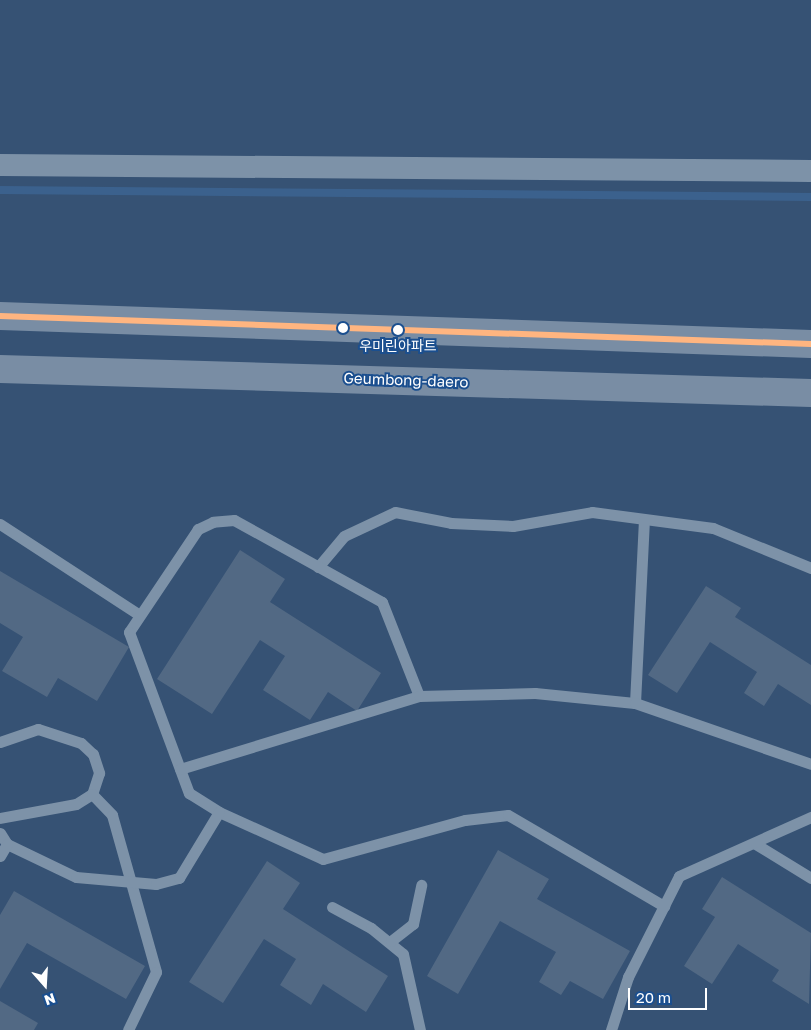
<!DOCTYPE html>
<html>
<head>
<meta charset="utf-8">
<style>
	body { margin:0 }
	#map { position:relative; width:811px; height:1030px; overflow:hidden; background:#365274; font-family:"Golos Text","Noto Sans KR",sans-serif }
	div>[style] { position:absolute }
	.stream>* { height:8px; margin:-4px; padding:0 4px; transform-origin:4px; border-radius:4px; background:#3b618d }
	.building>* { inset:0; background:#526984 }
	.lane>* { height:11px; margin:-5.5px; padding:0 5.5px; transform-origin:5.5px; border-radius:5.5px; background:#7d92a8 }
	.street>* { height:22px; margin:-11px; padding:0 11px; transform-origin:11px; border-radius:11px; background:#7d92a8 }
	.secondary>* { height:28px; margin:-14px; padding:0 14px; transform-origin:14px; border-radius:14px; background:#798da4 }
	.bus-1>* { height:6px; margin:-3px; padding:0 3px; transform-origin:3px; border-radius:3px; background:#ffb580 }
	.dots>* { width:14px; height:14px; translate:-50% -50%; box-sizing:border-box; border:2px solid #1b4f8f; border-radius:50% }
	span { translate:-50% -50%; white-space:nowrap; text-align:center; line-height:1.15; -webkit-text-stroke:4px #1b4f8f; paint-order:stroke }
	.bus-label { font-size:14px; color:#fff }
	.street-label { font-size:15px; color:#fff }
	.north { position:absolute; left:20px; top:960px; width:50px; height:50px; -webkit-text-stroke:4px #1b4f8f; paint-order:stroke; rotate:161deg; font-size:14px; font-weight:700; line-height:20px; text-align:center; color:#fff }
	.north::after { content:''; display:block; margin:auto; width:18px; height:22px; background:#fff; clip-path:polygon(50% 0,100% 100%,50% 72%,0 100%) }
	.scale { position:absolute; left:628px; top:988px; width:79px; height:22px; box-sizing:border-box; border:2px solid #fff; border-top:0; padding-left:6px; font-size:15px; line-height:18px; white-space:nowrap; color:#fff; -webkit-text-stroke:4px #1b4f8f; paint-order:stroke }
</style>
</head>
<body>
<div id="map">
	<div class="stream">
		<i style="left:0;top:190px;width:811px;rotate:0.49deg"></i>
	</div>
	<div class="building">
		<i style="clip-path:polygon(240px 550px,285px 579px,270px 602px,381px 673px,357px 711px,328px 692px,310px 720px,263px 690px,285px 656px,260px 640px,212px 714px,157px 679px)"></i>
		<i style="clip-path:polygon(0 571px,129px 647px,97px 701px,58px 678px,47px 697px,2px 671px,23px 637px,0 623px)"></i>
		<i style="clip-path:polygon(706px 586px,741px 608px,735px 617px,811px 665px,811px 705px,778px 684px,764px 706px,744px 693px,757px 672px,710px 642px,677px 693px,648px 675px)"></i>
		<i style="clip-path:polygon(498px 850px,549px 879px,537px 899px,630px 951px,603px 999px,570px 981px,561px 995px,539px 982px,556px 952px,500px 921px,458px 994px,427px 976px)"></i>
		<i style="clip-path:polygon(267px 861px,300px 883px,283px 909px,388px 976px,366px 1012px,323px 984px,311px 1005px,280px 985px,296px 959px,264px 939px,223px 1003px,189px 982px)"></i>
		<i style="clip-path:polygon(722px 877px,811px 933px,809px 1004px,772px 981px,779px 970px,738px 944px,712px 984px,684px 966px,715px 917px,702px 909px)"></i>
		<i style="clip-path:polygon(14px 891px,145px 966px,126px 999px,27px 943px,0 989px,0 915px)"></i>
		<i style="clip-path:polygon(0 1001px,38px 1023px,34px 1030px,0 1030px)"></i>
	</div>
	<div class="lane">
		<i style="left:0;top:524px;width:165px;rotate:33.1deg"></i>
		<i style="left:318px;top:567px;width:40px;rotate:-50deg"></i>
		<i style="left:344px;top:536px;width:56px;rotate:-25.2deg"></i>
		<i style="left:395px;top:512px;width:57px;rotate:11.1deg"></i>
		<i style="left:451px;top:523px;width:62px;rotate:2.8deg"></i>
		<i style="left:513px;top:526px;width:80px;rotate:-10deg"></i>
		<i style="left:592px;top:512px;width:122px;rotate:7.5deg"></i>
		<i style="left:713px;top:528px;width:106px;rotate:22.2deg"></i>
		<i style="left:419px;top:696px;width:101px;rotate:-111.5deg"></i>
		<i style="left:382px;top:602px;width:169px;rotate:-151deg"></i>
		<i style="left:234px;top:520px;width:21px;rotate:175deg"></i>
		<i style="left:213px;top:522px;width:17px;rotate:155deg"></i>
		<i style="left:198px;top:529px;width:124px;rotate:123.8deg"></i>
		<i style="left:129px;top:632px;width:172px;rotate:69.6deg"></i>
		<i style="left:189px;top:793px;width:36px;rotate:32deg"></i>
		<i style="left:219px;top:812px;width:114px;rotate:24.3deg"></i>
		<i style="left:323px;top:859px;width:147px;rotate:-15.4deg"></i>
		<i style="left:465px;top:820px;width:43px;rotate:-6.6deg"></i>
		<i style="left:508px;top:815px;width:181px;rotate:30.3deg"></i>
		<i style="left:635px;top:703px;width:183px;rotate:-87.2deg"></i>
		<i style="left:0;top:742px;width:40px;rotate:-18.9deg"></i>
		<i style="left:38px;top:729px;width:45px;rotate:18deg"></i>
		<i style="left:81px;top:743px;width:16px;rotate:43deg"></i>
		<i style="left:93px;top:754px;width:20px;rotate:72deg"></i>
		<i style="left:99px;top:773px;width:22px;rotate:108deg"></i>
		<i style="left:92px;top:794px;width:19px;rotate:148deg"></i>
		<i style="left:76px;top:804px;width:77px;rotate:169.6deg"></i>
		<i style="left:180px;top:769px;width:250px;rotate:-17deg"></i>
		<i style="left:419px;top:696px;width:116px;rotate:-1.5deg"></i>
		<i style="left:535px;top:693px;width:100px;rotate:5.7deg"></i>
		<i style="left:635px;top:703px;width:186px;rotate:19.1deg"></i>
		<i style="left:92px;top:794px;width:29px;rotate:46deg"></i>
		<i style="left:112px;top:815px;width:163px;rotate:74.3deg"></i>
		<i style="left:156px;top:972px;width:64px;rotate:115.8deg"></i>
		<i style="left:0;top:833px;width:13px;rotate:58deg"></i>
		<i style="left:7px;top:844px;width:76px;rotate:25.6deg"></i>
		<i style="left:76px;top:877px;width:80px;rotate:5deg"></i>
		<i style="left:156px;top:884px;width:24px;rotate:-15deg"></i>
		<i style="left:179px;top:878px;width:77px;rotate:-58.8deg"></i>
		<i style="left:754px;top:843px;width:67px;rotate:31.6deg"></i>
		<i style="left:0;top:856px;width:14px;rotate:-60deg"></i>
		<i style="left:332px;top:907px;width:44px;rotate:28.3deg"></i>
		<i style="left:371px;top:928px;width:41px;rotate:39.1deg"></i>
		<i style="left:403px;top:954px;width:78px;rotate:77.4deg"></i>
		<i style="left:391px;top:941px;width:28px;rotate:-38deg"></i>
		<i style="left:413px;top:924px;width:40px;rotate:-78deg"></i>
		<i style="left:611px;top:1030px;width:56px;rotate:-72.2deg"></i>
		<i style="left:628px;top:977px;width:113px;rotate:-63.2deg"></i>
		<i style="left:679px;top:876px;width:145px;rotate:-24.1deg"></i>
	</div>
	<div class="street">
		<i style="left:0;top:165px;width:811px;rotate:0.42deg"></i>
	</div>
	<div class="secondary">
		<i style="left:0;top:316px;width:811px;rotate:1.98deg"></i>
		<i style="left:0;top:369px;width:811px;rotate:1.7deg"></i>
	</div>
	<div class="bus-1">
		<i style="left:0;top:316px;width:811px;rotate:1.98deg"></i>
	</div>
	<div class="dots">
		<i style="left:343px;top:328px;background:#fff"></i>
		<i style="left:398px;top:330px;background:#fff"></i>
	</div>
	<div class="bus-label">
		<span style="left:398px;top:346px">우미린아파트</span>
	</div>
	<div class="street-label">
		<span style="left:406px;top:380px;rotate:2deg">Geumbong-daero</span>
	</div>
	<div class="north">N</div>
	<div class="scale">20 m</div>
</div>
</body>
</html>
